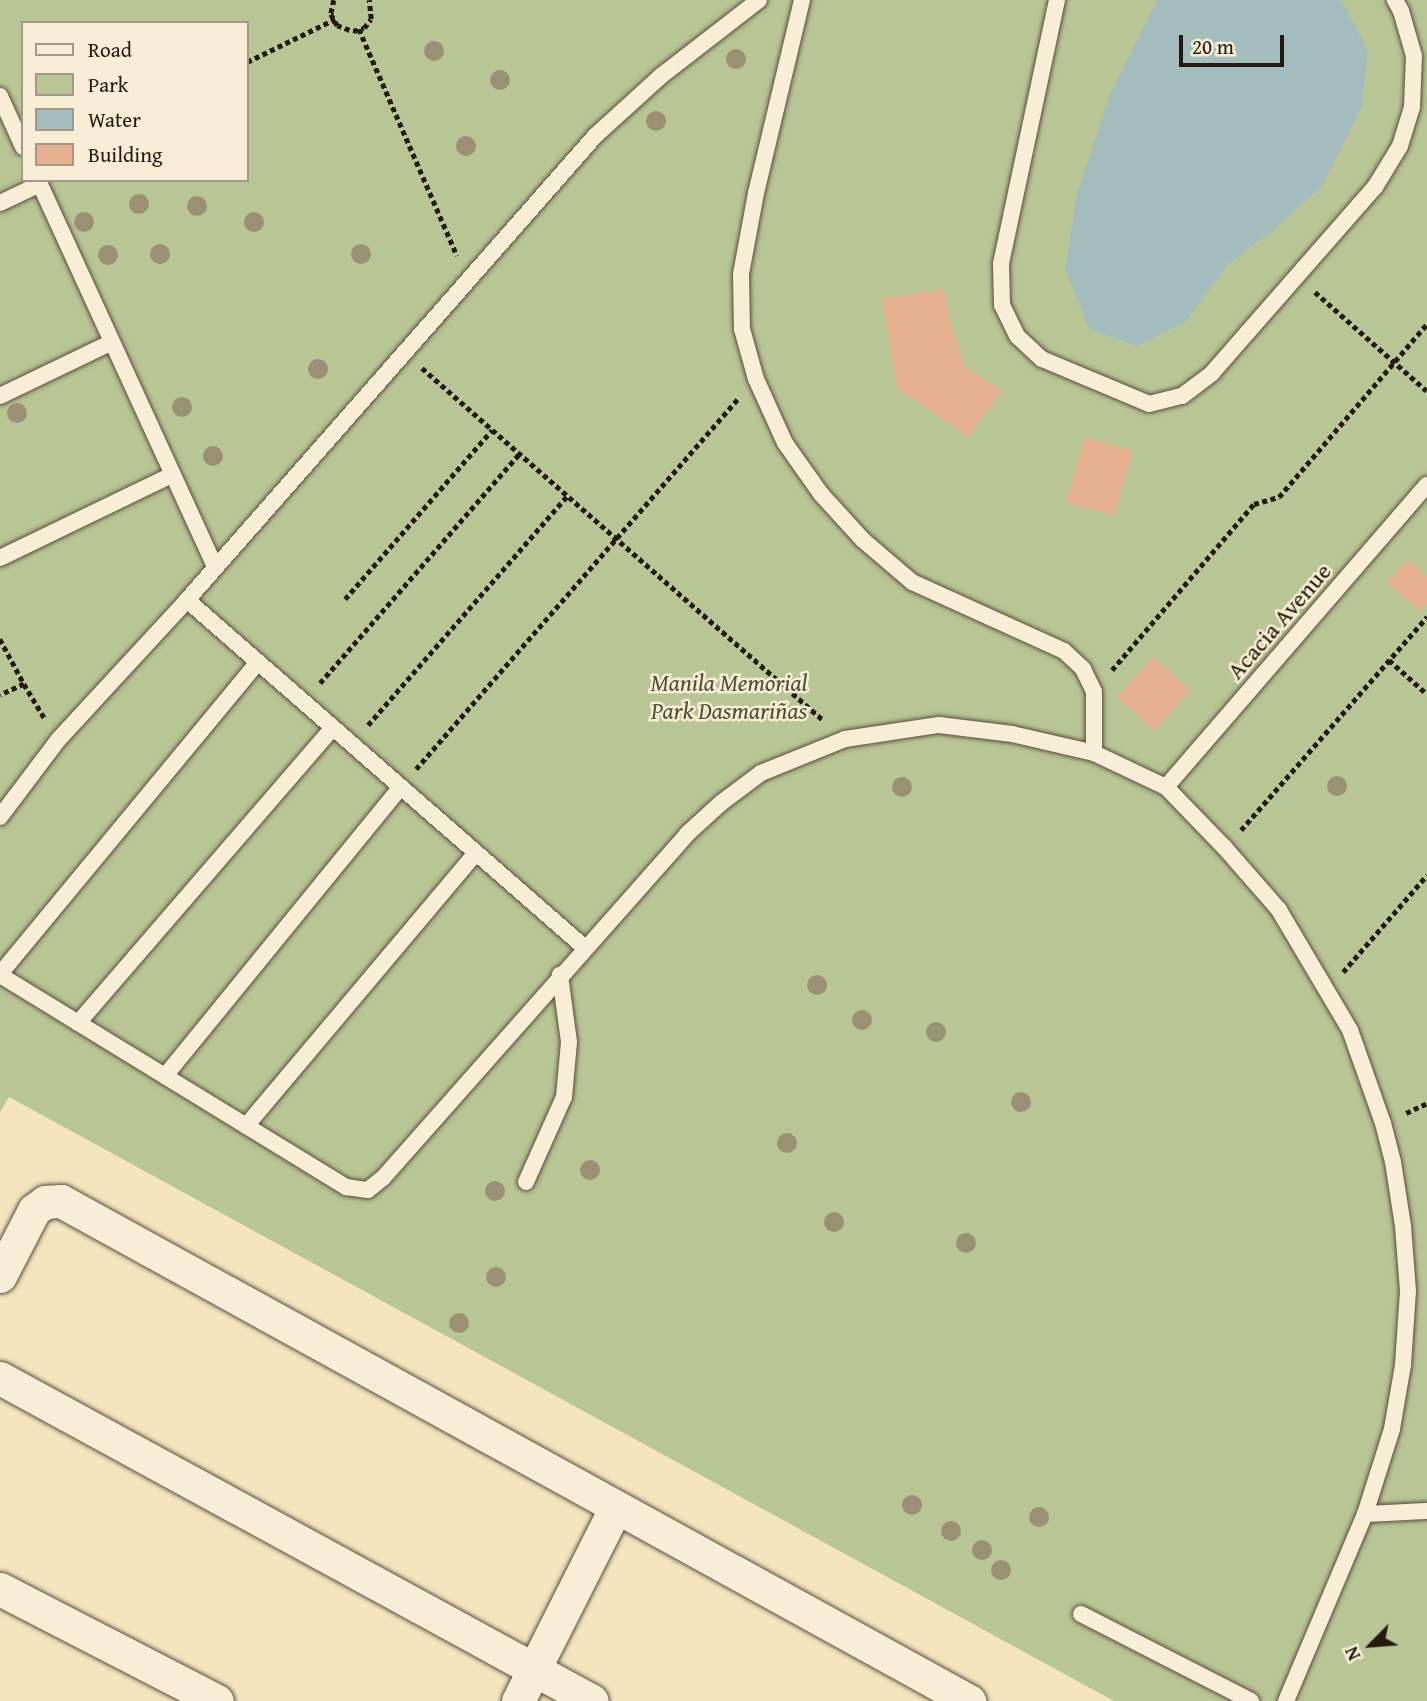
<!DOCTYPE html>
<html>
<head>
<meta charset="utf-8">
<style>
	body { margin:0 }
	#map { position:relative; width:1427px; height:1701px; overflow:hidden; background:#f4e5bf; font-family:"Gentium Book Plus",serif }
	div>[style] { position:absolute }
	.green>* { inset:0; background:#b8c594 }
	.water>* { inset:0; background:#a3bcbe }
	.building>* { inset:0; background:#e5b191; transform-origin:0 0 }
	.path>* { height:4.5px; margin-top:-2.25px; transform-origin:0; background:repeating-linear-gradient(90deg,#241a10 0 5px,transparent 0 8.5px) }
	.roads { filter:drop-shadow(0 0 2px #584d3c) drop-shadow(0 0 2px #584d3c) }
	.service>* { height:16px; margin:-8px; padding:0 8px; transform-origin:8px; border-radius:8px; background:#f8eed5 }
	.minor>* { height:33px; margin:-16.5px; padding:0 16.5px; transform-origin:16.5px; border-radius:16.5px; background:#f8eed5 }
	.trees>* { width:20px; height:20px; margin:-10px; border-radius:50%; background:#9a9175 }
	span { translate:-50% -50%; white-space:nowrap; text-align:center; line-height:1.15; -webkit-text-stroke:5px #f8eed5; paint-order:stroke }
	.street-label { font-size:24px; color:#241a10 }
	.park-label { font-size:24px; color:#504d38; font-style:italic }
	.legend { position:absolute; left:21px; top:21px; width:228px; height:161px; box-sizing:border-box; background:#f8eed5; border:2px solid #a39986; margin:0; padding:9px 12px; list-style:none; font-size:21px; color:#241a10 }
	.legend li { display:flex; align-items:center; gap:14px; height:35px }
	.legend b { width:35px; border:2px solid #a39986 }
	.north { position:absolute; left:1336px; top:1610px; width:70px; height:70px; -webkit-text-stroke:5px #f8eed5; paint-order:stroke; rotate:245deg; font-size:19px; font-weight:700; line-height:28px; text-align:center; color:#241a10 }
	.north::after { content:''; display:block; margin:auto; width:24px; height:32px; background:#241a10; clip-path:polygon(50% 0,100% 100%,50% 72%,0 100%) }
	.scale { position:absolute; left:1179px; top:35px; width:105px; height:32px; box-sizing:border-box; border:4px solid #241a10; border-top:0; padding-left:9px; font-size:21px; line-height:24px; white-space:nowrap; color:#241a10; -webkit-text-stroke:5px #f8eed5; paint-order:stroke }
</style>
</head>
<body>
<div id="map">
	<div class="green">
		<i style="clip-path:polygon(evenodd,0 0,1427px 0,1427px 1701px,1114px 1701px,9px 1097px,0 1112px,0 0,23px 23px,247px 23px,247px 180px,23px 180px,23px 23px)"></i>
	</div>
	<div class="water">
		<i style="clip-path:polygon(1157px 0,1341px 0,1368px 51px,1361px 108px,1321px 187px,1274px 229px,1227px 265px,1186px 321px,1138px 346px,1089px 329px,1065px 269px,1077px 194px,1110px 94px)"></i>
	</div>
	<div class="building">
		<i style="clip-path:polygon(944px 289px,951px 327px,965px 367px,1002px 390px,968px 437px,897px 388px,882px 298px)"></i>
		<i style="left:1084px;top:437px;width:50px;height:68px;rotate:15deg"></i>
		<i style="clip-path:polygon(1407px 559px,1427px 576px,1427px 604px,1421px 612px,1387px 583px)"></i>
		<i style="left:1153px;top:657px;width:50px;height:54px;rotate:42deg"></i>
	</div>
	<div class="path">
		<i style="left:334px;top:0;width:14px;rotate:102deg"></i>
		<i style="left:331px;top:14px;width:13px;rotate:61deg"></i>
		<i style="left:337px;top:25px;width:17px;rotate:21deg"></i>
		<i style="left:353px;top:31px;width:11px;rotate:-15deg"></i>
		<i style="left:364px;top:28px;width:11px;rotate:-52deg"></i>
		<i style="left:371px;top:19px;width:19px;rotate:-96deg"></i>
		<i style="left:359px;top:29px;width:247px;rotate:66.6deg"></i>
		<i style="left:247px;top:62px;width:98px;rotate:-26deg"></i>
		<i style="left:1315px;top:292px;width:149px;rotate:41.5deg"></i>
		<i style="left:422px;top:368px;width:534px;rotate:41.28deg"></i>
		<i style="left:345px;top:599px;width:224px;rotate:-49deg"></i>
		<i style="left:0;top:639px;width:51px;rotate:61.9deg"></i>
		<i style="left:24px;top:684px;width:26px;rotate:155deg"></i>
		<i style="left:1389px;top:660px;width:51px;rotate:41.8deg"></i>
		<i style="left:1112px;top:670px;width:218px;rotate:-49.5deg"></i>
		<i style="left:1254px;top:504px;width:26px;rotate:-16deg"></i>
		<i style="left:1279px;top:497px;width:228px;rotate:-49.5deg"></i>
		<i style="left:320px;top:683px;width:303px;rotate:-49deg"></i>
		<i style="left:24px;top:684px;width:41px;rotate:59deg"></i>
		<i style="left:368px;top:725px;width:303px;rotate:-49deg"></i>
		<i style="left:416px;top:769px;width:492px;rotate:-49deg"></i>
		<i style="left:1241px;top:830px;width:283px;rotate:-48.9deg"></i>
		<i style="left:1343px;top:972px;width:128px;rotate:-49.1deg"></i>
		<i style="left:1406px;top:1113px;width:23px;rotate:-25deg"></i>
	</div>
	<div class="roads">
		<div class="service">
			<i style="left:802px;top:0;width:198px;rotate:103.4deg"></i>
			<i style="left:756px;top:193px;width:82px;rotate:100.5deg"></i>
			<i style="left:741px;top:274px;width:55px;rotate:89deg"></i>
			<i style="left:742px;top:329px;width:52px;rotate:74.4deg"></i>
			<i style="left:756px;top:379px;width:70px;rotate:65.6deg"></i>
			<i style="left:785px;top:443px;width:62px;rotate:54.8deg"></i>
			<i style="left:821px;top:494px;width:62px;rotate:47.6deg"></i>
			<i style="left:863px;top:540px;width:65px;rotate:40.6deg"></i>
			<i style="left:912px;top:582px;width:167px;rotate:24.4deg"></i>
			<i style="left:1064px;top:651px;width:26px;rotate:43deg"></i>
			<i style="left:1083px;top:669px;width:25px;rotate:64deg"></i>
			<i style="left:1094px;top:692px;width:61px;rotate:90deg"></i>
			<i style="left:1057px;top:0;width:270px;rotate:102deg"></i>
			<i style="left:1001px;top:264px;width:41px;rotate:88.6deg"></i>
			<i style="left:1002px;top:305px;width:34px;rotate:64deg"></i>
			<i style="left:1017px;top:336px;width:34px;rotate:43deg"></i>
			<i style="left:1042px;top:359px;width:116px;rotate:22.8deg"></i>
			<i style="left:1149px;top:404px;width:34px;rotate:-14deg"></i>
			<i style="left:1182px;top:396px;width:38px;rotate:-37deg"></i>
			<i style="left:1212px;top:373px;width:247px;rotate:-48.8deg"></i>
			<i style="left:1375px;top:187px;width:48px;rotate:-58.6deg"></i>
			<i style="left:1400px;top:146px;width:41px;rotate:-72.9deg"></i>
			<i style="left:1412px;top:107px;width:51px;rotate:-87.8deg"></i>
			<i style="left:1414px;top:56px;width:47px;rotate:-106.1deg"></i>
			<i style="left:1401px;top:11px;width:13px;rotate:-119deg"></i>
			<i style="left:0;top:96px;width:56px;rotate:65.7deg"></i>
			<i style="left:38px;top:180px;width:425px;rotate:65.4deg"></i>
			<i style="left:0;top:203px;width:44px;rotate:-25.4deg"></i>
			<i style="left:0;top:396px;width:124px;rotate:-25.7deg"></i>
			<i style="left:0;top:558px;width:191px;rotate:-25.8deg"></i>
			<i style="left:187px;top:600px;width:527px;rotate:41.16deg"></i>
			<i style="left:1166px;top:787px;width:399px;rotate:-49.2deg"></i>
			<i style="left:0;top:817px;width:96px;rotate:-53deg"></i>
			<i style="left:58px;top:740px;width:190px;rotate:-47.3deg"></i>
			<i style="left:187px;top:600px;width:618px;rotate:-48.67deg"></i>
			<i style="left:595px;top:136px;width:89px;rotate:-42.3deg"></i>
			<i style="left:661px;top:76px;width:124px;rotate:-37.8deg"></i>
			<i style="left:0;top:974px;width:405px;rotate:-50.4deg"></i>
			<i style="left:0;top:975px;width:406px;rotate:31.5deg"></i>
			<i style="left:346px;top:1187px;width:22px;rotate:8deg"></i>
			<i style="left:368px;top:1190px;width:19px;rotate:-39deg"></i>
			<i style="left:383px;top:1178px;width:459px;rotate:-48.5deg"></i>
			<i style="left:687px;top:834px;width:46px;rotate:-42.4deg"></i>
			<i style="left:721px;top:803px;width:50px;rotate:-36.9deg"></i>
			<i style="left:761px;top:773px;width:91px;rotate:-22deg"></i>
			<i style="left:845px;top:739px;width:95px;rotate:-8.5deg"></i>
			<i style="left:939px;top:725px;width:74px;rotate:7deg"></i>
			<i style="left:1012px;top:734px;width:84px;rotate:13deg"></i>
			<i style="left:1094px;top:753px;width:80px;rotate:25.3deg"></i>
			<i style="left:1166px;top:787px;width:85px;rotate:46deg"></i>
			<i style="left:1225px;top:848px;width:82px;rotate:48.9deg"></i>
			<i style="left:1279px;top:910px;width:139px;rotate:59.4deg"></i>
			<i style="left:1350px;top:1030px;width:99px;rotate:70.5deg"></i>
			<i style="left:1383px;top:1123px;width:40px;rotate:75.6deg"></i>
			<i style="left:1393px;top:1162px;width:65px;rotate:81.1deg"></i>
			<i style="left:1403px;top:1226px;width:65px;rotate:85.6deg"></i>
			<i style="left:1408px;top:1291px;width:74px;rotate:93.9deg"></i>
			<i style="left:1403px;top:1365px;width:65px;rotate:99.8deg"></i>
			<i style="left:1392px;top:1429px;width:89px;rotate:107.6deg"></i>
			<i style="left:1365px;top:1514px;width:203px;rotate:112.9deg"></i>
			<i style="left:78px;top:1023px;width:390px;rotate:-49.2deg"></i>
			<i style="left:165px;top:1076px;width:373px;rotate:-50.8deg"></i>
			<i style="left:246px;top:1126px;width:357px;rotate:-49.9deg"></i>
			<i style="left:526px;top:1182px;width:93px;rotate:-65.9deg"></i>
			<i style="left:564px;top:1097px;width:55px;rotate:-84.8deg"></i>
			<i style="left:569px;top:1042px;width:68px;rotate:-97.7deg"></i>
			<i style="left:1365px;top:1514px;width:62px;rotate:-2.8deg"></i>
			<i style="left:1081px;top:1614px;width:191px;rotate:27.1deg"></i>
		</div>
		<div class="minor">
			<i style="left:0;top:1276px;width:74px;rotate:-62.7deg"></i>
			<i style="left:34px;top:1210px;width:14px;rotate:-36deg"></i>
			<i style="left:45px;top:1202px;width:16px;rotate:-4deg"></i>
			<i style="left:61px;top:1201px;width:1037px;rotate:28.84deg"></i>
			<i style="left:0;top:1378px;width:674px;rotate:28.62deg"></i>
			<i style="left:0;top:1589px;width:244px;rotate:27.3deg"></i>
			<i style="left:518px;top:1701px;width:217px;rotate:-63.2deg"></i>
		</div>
	</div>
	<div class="trees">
		<i style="left:434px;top:51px"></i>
		<i style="left:736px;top:59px"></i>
		<i style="left:500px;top:80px"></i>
		<i style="left:656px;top:121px"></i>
		<i style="left:466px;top:146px"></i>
		<i style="left:139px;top:204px"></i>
		<i style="left:197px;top:206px"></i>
		<i style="left:84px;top:222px"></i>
		<i style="left:254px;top:222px"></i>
		<i style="left:160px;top:254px"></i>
		<i style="left:361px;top:254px"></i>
		<i style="left:108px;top:255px"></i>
		<i style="left:318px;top:369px"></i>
		<i style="left:182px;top:407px"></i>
		<i style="left:17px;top:413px"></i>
		<i style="left:213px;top:456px"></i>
		<i style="left:1337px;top:786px"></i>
		<i style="left:902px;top:787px"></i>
		<i style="left:817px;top:985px"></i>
		<i style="left:862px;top:1020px"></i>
		<i style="left:936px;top:1032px"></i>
		<i style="left:1021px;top:1102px"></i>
		<i style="left:787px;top:1143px"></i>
		<i style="left:590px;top:1170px"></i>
		<i style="left:495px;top:1191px"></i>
		<i style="left:834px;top:1222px"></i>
		<i style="left:966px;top:1243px"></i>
		<i style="left:496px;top:1277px"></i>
		<i style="left:459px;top:1323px"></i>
		<i style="left:912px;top:1505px"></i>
		<i style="left:1039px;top:1517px"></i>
		<i style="left:951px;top:1531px"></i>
		<i style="left:982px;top:1550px"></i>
		<i style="left:1001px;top:1570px"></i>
	</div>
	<div class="street-label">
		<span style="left:1279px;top:621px;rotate:-49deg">Acacia Avenue</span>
	</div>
	<div class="park-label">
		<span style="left:729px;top:697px">Manila Memorial<br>Park Dasmariñas</span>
	</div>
	<ul class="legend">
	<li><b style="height:9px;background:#f8eed5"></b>Road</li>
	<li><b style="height:19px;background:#b8c594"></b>Park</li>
	<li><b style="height:19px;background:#a3bcbe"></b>Water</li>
	<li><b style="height:19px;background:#e5b191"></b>Building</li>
	</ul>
	<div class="north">N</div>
	<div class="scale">20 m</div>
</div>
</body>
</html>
